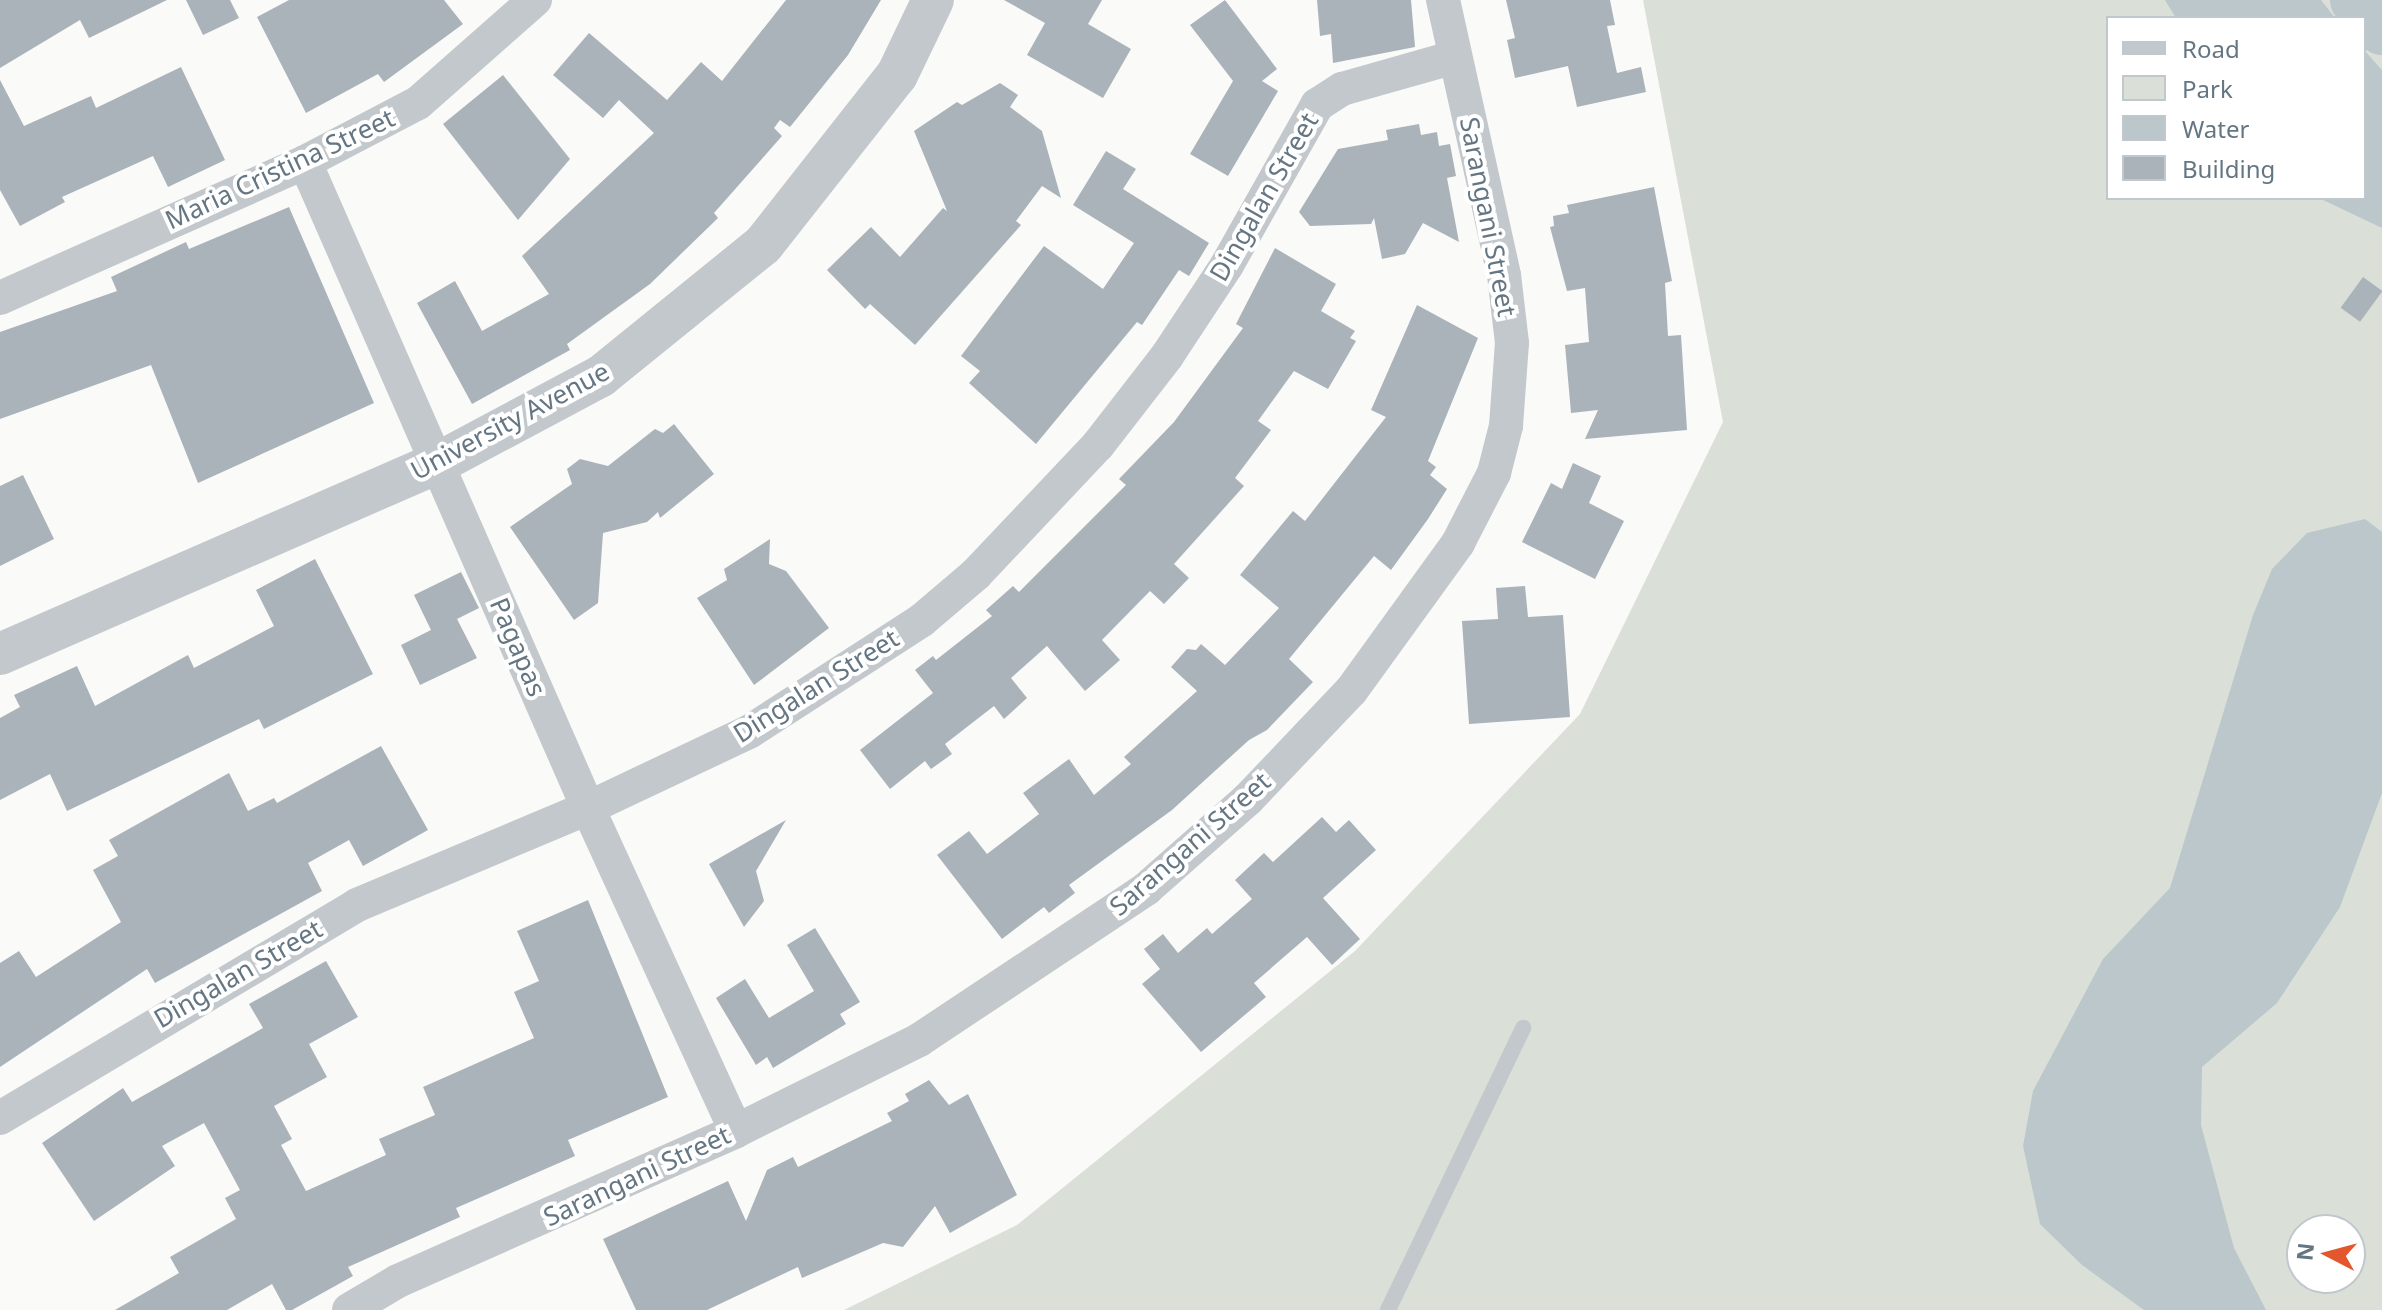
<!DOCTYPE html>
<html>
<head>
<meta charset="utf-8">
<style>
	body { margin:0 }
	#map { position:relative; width:2382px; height:1310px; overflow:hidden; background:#fafaf8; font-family:"Noto Sans",sans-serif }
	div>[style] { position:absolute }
	.green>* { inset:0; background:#dadfd7 }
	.water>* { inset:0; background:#bbc7cb }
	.river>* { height:52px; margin:-26px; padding:0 26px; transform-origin:26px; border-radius:26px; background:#bbc7cb }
	.building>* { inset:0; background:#aab3b9; transform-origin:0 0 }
	.service>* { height:16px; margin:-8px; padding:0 8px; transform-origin:8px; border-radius:8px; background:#c3c8cc }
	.minor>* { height:34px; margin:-17px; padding:0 17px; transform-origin:17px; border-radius:17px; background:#c3c8cc }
	.tertiary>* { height:42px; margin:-21px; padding:0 21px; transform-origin:21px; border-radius:21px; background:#c3c8cc }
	span { translate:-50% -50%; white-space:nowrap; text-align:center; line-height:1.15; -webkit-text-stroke:8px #fff; paint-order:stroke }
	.street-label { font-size:26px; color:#657683 }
	.legend { position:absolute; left:2106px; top:16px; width:260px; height:184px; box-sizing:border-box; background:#fff; border:2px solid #c1c8cd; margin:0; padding:10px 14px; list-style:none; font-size:24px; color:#657683 }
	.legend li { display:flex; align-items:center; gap:16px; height:40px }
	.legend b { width:40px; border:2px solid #c1c8cd }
	.north { position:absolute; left:2286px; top:1214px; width:80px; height:80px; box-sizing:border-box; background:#fff; border:2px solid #c1c8cd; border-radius:50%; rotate:276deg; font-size:22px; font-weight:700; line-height:32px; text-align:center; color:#657683 }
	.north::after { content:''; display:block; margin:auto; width:28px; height:36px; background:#e4572e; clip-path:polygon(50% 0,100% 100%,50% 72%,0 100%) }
</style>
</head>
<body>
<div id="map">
	<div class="green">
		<i style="clip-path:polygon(evenodd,1643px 0,2382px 0,2382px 1310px,844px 1310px,1017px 1225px,1355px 951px,1580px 714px,1723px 422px,1643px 0,2108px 18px,2364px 18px,2364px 198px,2108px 198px,2108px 18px,1643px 0,2302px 1230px,2350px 1230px,2350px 1278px,2302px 1278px,2302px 1230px)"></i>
	</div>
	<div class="water">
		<i style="clip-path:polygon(2165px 0,2321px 0,2335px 18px,2176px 18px)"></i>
		<i style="clip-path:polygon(2364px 50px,2382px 70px,2382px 228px,2319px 198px,2364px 198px)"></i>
		<i style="clip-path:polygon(2365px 519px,2382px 532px,2382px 793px,2340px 907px,2277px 1003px,2202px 1067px,2201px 1125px,2234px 1248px,2266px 1310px,2144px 1310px,2082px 1265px,2040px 1224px,2023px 1146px,2033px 1091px,2103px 959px,2170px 888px,2253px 615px,2272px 569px,2307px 533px)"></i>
	</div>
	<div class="river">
		<i style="left:2356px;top:0;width:39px;rotate:48deg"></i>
	</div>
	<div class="building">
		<i style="clip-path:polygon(0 0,167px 0,89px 38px,80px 20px,0 68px)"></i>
		<i style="clip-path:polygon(186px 0,230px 0,239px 18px,203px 35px)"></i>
		<i style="clip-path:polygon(289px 0,444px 0,463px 24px,384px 82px,378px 74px,306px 113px,257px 17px)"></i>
		<i style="clip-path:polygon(786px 0,881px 0,848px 55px,790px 127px,780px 120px,774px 128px,782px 136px,714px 213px,718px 218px,650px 284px,567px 344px,570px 350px,472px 404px,417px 303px,455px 281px,482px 331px,549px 294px,522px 256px,654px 133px,619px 100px,603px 118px,553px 75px,589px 33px,667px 100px,701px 62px,722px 81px)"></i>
		<i style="clip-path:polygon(1004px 0,1102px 0,1088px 24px,1131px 49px,1103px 98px,1027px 55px,1045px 23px)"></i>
		<i style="clip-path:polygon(1225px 0,1277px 69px,1262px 81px,1278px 91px,1228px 176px,1190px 154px,1233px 81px,1190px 25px)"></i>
		<i style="clip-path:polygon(1317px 0,1411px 0,1415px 47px,1333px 63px,1331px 34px,1320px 36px)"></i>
		<i style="clip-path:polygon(1506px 0,1610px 0,1615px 25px,1607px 26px,1617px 73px,1641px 67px,1646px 92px,1577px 107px,1568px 66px,1515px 78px,1507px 40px,1515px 38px)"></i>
		<i style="clip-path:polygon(181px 67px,225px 160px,168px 187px,153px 156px,62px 197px,65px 202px,20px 226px,0 190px,0 80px,24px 126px,91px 96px,96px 108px)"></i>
		<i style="clip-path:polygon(503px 75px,570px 159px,518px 220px,443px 124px)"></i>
		<i style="clip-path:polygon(1000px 83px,1018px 95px,1010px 107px,1042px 131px,1061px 198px,1042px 186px,1016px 221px,1021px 225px,915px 345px,870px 304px,865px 309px,827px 270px,871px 227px,900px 257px,943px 208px,947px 211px,914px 131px,957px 102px,962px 105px)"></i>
		<i style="clip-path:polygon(1419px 124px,1421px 135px,1437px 132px,1439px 146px,1450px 144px,1456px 176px,1447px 178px,1459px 242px,1423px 223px,1405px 254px,1382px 259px,1374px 218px,1371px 224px,1310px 226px,1299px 212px,1338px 149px,1388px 140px,1386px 130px)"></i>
		<i style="clip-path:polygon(1106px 151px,1136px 169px,1123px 189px,1209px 243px,1189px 276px,1179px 270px,1142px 325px,1137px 322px,1036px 444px,969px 383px,980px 371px,961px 356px,1044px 246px,1103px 289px,1134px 243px,1073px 205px)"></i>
		<i style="clip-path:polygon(1654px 187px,1672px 281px,1665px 283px,1668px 336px,1681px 335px,1687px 430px,1585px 439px,1598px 410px,1571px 413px,1565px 345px,1589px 342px,1585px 288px,1567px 291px,1550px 227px,1554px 226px,1553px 216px,1569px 213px,1567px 205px)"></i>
		<i style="clip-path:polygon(289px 207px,374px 403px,198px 483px,151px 365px,0 419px,0 332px,117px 291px,111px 277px,186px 242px,189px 249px)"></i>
		<i style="clip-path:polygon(1275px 248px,1336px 284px,1321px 311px,1355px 331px,1350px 338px,1356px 341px,1328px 389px,1294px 371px,1258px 421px,1271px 430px,1235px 478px,1244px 486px,1174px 564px,1189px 578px,1164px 604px,1150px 591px,1102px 640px,1120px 660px,1085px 691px,1047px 646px,1011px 678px,1027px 698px,1004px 719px,994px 706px,945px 744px,952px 754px,931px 769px,925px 761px,890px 789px,860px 750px,933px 693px,915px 670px,933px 656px,936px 660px,992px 616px,986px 610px,1013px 586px,1019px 592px,1126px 485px,1119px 479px,1174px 422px,1243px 328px,1236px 324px)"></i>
		<i style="left:2363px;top:277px;width:24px;height:38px;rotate:36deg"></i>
		<i style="clip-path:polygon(1417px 305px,1478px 338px,1428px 461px,1436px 467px,1430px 475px,1447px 489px,1428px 519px,1391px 570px,1374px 556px,1289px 659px,1313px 682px,1267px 730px,1249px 740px,1172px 810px,1069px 885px,1075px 893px,1049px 913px,1044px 907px,1002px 939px,937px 855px,969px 831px,987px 854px,1039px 814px,1023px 793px,1069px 759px,1094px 795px,1131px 764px,1124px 757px,1197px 691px,1171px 667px,1187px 649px,1196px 650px,1201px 644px,1225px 665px,1279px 608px,1240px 575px,1293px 511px,1305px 521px,1386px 417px,1371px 410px)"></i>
		<i style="clip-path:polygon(674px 424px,714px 474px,660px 518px,658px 512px,647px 522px,603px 533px,598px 603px,574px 620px,510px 527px,572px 484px,567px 469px,580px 459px,608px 466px,655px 429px,663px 433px)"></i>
		<i style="clip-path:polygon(1573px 463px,1601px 476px,1589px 503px,1624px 521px,1595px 579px,1522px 542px,1551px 483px,1562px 489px)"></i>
		<i style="clip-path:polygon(23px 475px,54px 539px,0 566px,0 486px)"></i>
		<i style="clip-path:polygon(770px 539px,769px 564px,786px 571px,829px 628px,754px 685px,697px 598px,727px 580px,724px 569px)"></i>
		<i style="clip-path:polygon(315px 559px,373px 674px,264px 729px,259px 719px,67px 811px,50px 774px,0 800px,0 718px,20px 707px,14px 695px,77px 666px,95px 706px,188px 655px,194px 668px,274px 626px,256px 590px)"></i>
		<i style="clip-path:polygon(461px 572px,479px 608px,457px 619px,477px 658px,420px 685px,401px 645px,431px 630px,414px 595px)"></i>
		<i style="clip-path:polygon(1525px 586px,1528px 617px,1563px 615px,1570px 717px,1469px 724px,1462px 621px,1498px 619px,1496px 588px)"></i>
		<i style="clip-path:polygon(381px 746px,428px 830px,363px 866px,349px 840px,308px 863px,322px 891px,155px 983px,147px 969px,0 1067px,0 963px,19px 951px,36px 977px,121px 922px,93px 870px,118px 856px,109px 840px,229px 773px,248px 811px,274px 798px,277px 803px)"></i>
		<i style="clip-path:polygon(1322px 817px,1336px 832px,1349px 820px,1376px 850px,1323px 898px,1360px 939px,1332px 965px,1307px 937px,1254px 983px,1266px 997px,1201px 1052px,1142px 984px,1160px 969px,1144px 949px,1163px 934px,1178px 953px,1207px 928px,1212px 934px,1252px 899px,1235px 880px,1264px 853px,1273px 862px)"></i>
		<i style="clip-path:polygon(786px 820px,756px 871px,764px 901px,744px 927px,709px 864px)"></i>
		<i style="clip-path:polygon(588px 900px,668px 1097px,568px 1140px,575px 1156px,456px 1208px,460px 1217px,348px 1267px,353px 1276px,292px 1310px,286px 1310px,272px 1284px,227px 1310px,115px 1310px,179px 1273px,170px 1257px,236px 1219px,225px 1198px,240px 1190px,204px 1123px,162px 1146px,175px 1166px,94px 1221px,42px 1143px,123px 1088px,132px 1102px,263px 1028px,249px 1004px,326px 961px,358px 1017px,309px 1044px,327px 1077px,274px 1106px,292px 1139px,281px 1145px,306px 1191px,386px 1155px,379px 1139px,435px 1115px,423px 1087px,534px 1038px,514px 992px,539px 981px,517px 931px)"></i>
		<i style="clip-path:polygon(815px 928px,860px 1002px,840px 1014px,846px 1024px,773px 1068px,767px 1057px,756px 1065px,716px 998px,745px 979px,769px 1018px,814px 991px,787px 945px)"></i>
		<i style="clip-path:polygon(929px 1080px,949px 1105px,968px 1094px,1017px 1195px,950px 1233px,935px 1206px,903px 1247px,883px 1243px,802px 1278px,798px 1267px,707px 1310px,636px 1310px,603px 1239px,728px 1181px,746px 1221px,767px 1170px,793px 1157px,798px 1167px,892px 1121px,887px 1113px,909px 1101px,905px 1094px)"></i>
	</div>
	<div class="service">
		<i style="left:1388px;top:1310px;width:313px;rotate:-64.4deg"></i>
	</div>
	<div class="minor">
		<i style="left:305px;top:162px;width:705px;rotate:66.34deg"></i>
		<i style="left:588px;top:808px;width:355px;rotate:65.4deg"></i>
		<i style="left:0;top:298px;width:334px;rotate:-24deg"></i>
		<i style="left:305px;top:162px;width:127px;rotate:-27.6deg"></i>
		<i style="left:418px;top:103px;width:156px;rotate:-41.4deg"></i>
		<i style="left:0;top:1118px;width:416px;rotate:-30.8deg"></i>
		<i style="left:357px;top:905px;width:251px;rotate:-22.8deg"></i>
		<i style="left:588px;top:808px;width:178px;rotate:-25.3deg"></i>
		<i style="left:749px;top:732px;width:206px;rotate:-32.9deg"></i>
		<i style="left:922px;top:620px;width:71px;rotate:-40.4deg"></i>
		<i style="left:976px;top:574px;width:178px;rotate:-46.6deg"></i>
		<i style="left:1098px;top:445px;width:113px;rotate:-52.2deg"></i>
		<i style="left:1167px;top:356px;width:109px;rotate:-56.6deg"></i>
		<i style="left:1227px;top:265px;width:184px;rotate:-60.6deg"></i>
		<i style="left:1317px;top:105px;width:30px;rotate:-33deg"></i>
		<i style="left:1342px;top:89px;width:117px;rotate:-15.8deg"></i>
		<i style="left:349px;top:1310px;width:57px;rotate:-30.6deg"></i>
		<i style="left:398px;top:1281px;width:370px;rotate:-23.9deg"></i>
		<i style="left:736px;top:1131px;width:204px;rotate:-26.4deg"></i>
		<i style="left:919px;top:1040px;width:273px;rotate:-33.6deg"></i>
		<i style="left:1146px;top:889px;width:136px;rotate:-41.4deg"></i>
		<i style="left:1248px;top:799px;width:149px;rotate:-46.4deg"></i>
		<i style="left:1351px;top:691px;width:183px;rotate:-54.1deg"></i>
		<i style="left:1458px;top:543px;width:79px;rotate:-62.8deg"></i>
		<i style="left:1494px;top:473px;width:49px;rotate:-75.7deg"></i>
		<i style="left:1506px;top:426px;width:83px;rotate:-85.9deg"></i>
		<i style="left:1512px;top:343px;width:68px;rotate:-96.7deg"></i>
		<i style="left:1504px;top:275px;width:282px;rotate:-102.5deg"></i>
	</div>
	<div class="tertiary">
		<i style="left:0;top:654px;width:478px;rotate:-23.6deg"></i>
		<i style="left:438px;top:463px;width:185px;rotate:-28.1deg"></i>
		<i style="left:601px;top:376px;width:208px;rotate:-39deg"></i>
		<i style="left:763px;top:245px;width:216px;rotate:-51.8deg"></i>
		<i style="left:897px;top:75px;width:83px;rotate:-64.4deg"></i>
	</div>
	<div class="street-label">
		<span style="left:280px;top:169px;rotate:-25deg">Maria Cristina Street</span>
		<span style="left:1264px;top:197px;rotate:-60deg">Dingalan Street</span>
		<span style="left:1488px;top:217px;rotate:79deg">Sarangani Street</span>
		<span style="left:510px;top:421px;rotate:-28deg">University Avenue</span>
		<span style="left:518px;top:647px;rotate:67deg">Pagapas</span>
		<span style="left:816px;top:686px;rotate:-32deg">Dingalan Street</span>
		<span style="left:1190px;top:844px;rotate:-41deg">Sarangani Street</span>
		<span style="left:238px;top:974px;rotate:-30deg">Dingalan Street</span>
		<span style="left:637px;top:1176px;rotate:-25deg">Sarangani Street</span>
	</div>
	<ul class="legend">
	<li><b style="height:10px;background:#c3c8cc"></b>Road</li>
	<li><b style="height:22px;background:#dadfd7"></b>Park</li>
	<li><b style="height:22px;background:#bbc7cb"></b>Water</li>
	<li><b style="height:22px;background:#aab3b9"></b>Building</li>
	</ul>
	<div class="north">N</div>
</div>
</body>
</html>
